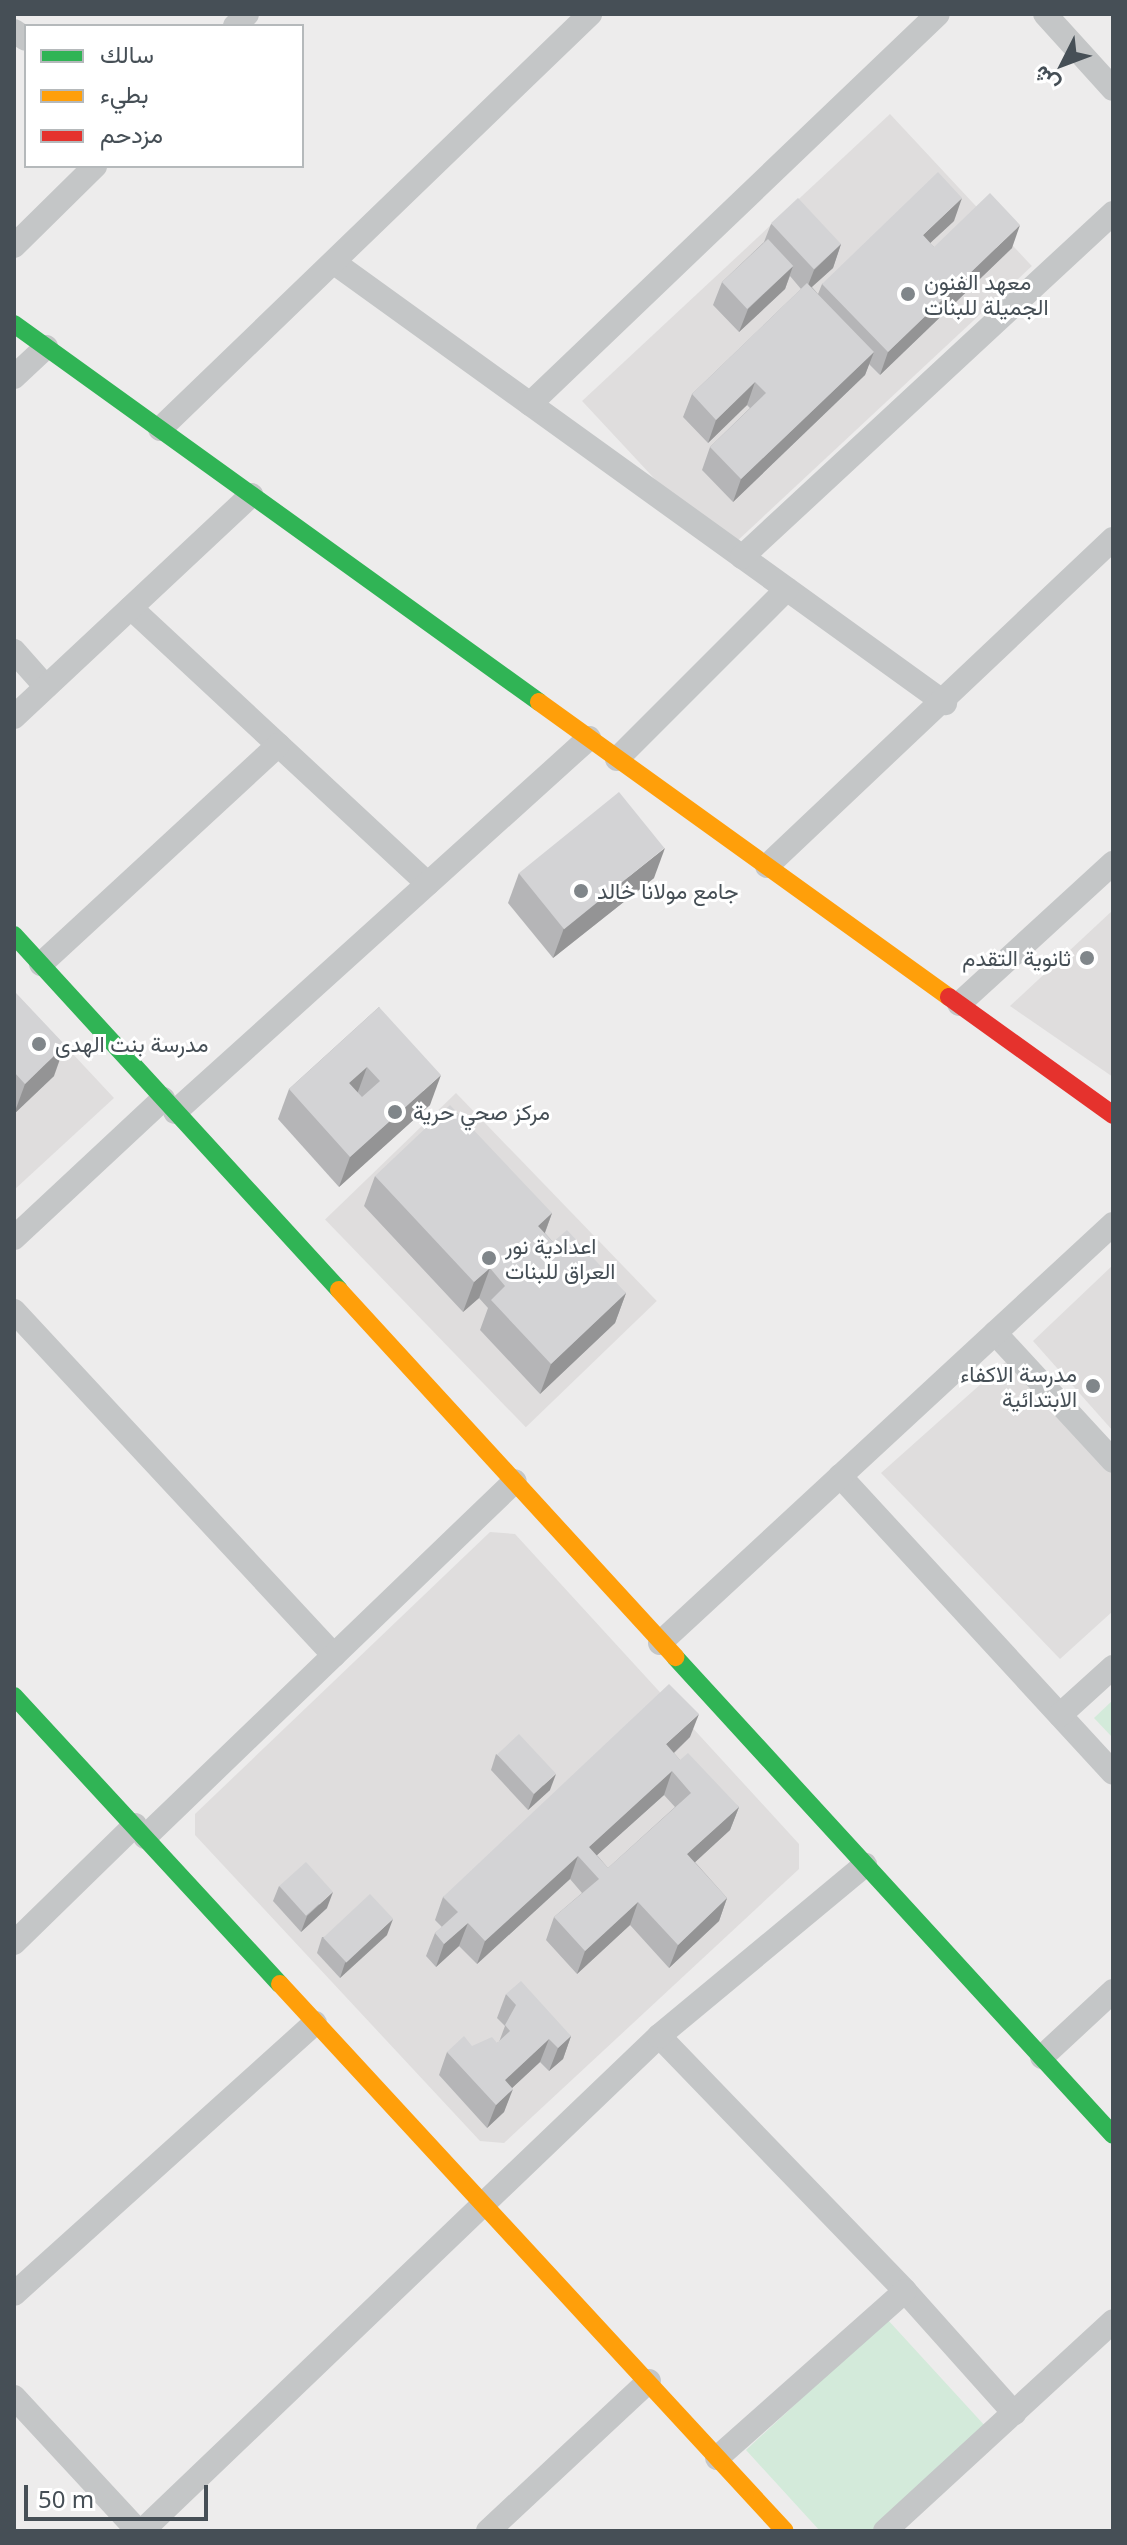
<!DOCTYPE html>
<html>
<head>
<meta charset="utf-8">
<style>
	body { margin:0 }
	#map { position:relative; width:1127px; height:2545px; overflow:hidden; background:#edecec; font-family:"Noto Sans",Vazirmatn,sans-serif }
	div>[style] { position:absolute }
	.education>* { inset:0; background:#dfdddd; transform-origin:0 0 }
	.green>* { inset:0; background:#d3eada }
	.street>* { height:24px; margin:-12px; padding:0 12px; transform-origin:12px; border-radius:12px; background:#c4c6c7 }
	.fast>* { height:18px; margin:-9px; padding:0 9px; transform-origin:9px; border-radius:9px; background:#30b455 }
	.slow>* { height:18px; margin:-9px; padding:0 9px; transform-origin:9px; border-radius:9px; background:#ff9f0a }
	.jam>* { height:18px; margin:-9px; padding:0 9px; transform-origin:9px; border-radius:9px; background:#e5322d }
	.wall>* { inset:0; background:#b5b5b7 }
	.shaded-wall>* { inset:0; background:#949495 }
	.building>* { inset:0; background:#d3d3d5; transform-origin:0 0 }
	.dots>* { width:22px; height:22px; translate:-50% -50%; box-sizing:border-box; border:4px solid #fff; border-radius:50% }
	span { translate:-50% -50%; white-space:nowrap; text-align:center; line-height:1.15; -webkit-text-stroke:6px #fff; paint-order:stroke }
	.poi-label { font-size:22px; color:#464f56 }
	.left { translate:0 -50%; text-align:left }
	.right { translate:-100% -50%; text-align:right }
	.frame { position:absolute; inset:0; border:16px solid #464f56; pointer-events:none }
	.legend { position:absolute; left:24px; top:24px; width:280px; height:144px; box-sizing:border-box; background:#fff; border:2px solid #b5b9bb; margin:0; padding:10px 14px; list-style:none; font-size:24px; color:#464f56 }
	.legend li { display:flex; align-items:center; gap:16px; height:40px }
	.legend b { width:40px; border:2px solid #b5b9bb }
	.north { position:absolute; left:1023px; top:24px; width:80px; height:80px; -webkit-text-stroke:6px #fff; paint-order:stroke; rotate:228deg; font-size:22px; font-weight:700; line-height:32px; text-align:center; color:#464f56 }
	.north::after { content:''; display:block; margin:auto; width:28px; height:36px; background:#464f56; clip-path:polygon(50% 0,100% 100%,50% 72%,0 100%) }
	.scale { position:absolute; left:24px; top:2485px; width:184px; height:36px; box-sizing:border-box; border:4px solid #464f56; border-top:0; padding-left:10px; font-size:24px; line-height:28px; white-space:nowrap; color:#464f56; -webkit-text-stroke:6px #fff; paint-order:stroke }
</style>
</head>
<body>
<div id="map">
	<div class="education">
		<i style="left:890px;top:114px;width:208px;height:421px;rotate:47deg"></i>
		<i style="clip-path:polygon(1113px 910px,1113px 1077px,1010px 1006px)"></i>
		<i style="clip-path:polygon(14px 991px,114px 1098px,14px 1190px)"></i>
		<i style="left:456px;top:1093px;width:289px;height:182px;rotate:46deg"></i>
		<i style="clip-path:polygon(1113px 1265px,1113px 1431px,1033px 1341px)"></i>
		<i style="clip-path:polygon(1010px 1358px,1113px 1470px,1113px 1611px,1060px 1659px,881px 1473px)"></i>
		<i style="clip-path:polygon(490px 1532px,515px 1534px,799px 1844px,799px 1869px,504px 2143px,480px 2141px,195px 1835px,195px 1814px)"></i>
	</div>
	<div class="green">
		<i style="clip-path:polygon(1113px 1700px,1113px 1738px,1094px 1718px)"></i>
		<i style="clip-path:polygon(887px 2319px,986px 2427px,872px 2531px,820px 2531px,746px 2450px)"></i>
	</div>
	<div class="street">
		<i style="left:1045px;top:14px;width:101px;rotate:47.8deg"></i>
		<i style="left:235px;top:26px;width:17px;rotate:-45deg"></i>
		<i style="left:14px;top:31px;width:14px;rotate:34deg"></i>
		<i style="left:14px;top:246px;width:114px;rotate:-44.6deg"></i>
		<i style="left:336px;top:264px;width:751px;rotate:35.79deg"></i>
		<i style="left:14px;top:377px;width:44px;rotate:-43.2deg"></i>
		<i style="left:530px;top:404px;width:564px;rotate:-43.71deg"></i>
		<i style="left:160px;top:429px;width:598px;rotate:-43.98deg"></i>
		<i style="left:742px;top:557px;width:506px;rotate:-42.84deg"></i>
		<i style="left:131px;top:608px;width:405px;rotate:42.9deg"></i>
		<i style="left:14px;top:651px;width:48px;rotate:48.4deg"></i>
		<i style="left:14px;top:717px;width:325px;rotate:-43.1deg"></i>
		<i style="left:617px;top:759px;width:240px;rotate:-45deg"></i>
		<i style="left:767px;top:866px;width:476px;rotate:-43.4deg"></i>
		<i style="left:41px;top:964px;width:323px;rotate:-42.7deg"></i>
		<i style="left:959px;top:1004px;width:209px;rotate:-42.5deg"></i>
		<i style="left:175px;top:1112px;width:558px;rotate:-42.09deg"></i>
		<i style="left:14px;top:1238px;width:204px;rotate:-43deg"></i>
		<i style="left:14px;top:1311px;width:470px;rotate:47.1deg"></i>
		<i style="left:995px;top:1333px;width:174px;rotate:47.3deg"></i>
		<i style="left:840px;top:1476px;width:403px;rotate:47.4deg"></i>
		<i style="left:660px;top:1643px;width:617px;rotate:-42.77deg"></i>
		<i style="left:1060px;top:1715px;width:72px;rotate:-42.2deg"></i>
		<i style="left:145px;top:1837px;width:513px;rotate:-43.9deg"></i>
		<i style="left:14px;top:1943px;width:169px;rotate:-44.3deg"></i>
		<i style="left:659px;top:2036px;width:354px;rotate:46deg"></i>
		<i style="left:905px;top:2291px;width:164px;rotate:48.2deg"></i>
		<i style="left:1042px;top:2057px;width:97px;rotate:-42.9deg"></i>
		<i style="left:14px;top:2294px;width:405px;rotate:-42deg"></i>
		<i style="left:14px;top:2397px;width:183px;rotate:47.2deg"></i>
		<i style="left:717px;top:2458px;width:251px;rotate:-41.6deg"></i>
		<i style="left:142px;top:2531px;width:716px;rotate:-43.75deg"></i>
		<i style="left:659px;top:2036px;width:268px;rotate:-39.7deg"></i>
		<i style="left:488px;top:2531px;width:220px;rotate:-43deg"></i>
		<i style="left:885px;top:2531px;width:310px;rotate:-42.6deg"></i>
	</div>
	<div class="fast">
		<i style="left:14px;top:324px;width:647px;rotate:35.75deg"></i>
		<i style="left:14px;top:935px;width:481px;rotate:47.5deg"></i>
		<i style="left:675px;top:1657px;width:648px;rotate:47.5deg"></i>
		<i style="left:14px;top:1696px;width:392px;rotate:47.3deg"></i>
	</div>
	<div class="slow">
		<i style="left:539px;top:702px;width:505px;rotate:35.74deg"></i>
		<i style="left:339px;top:1290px;width:498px;rotate:47.5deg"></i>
		<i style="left:280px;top:1984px;width:744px;rotate:47.29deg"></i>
	</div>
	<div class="jam">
		<i style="left:949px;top:997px;width:202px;rotate:35.7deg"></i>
	</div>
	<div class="wall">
		<i style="clip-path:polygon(954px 221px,930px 243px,934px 247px,1012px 248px,880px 375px,869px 364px,865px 375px,733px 502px,702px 470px,710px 447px,750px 408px,747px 405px,708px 443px,683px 417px,692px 394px,801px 289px,790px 276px,785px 289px,739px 332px,713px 305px,722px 282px,764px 242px,771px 224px,841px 244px,833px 268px,812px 287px,818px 294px,822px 284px)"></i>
		<i style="clip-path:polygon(519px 873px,654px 878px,553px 958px,508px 903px)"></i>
		<i style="clip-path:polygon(14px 991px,54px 1076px,14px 1114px)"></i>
		<i style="clip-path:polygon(379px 1007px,430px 1105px,339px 1187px,278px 1119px,289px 1089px)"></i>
		<i style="clip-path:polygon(375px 1176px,552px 1213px,545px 1233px,553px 1242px,626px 1293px,615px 1323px,540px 1394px,480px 1330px,488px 1308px,479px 1298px,463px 1312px,364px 1206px)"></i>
		<i style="clip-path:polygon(evenodd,690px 1737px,674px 1753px,680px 1760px,739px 1807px,730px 1830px,695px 1862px,727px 1898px,719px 1921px,669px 1968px,630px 1925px,577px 1974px,546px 1940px,554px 1917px,582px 1893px,570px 1879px,477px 1964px,459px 1946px,436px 1967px,426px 1956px,435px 1933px,442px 1927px,435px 1920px,443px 1897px,690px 1737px,664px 1795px,675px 1807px,608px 1868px,597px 1855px,664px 1795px)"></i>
		<i style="clip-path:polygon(496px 1754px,550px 1790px,528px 1810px,491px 1770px)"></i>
		<i style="clip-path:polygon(279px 1886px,327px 1908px,301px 1932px,273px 1901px)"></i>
		<i style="clip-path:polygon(387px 1935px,340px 1978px,317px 1953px,322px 1937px)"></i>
		<i style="clip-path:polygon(506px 1994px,571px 2036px,563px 2059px,549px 2071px,540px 2062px,512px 2088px,504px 2112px,487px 2128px,439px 2075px,447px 2052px,497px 2043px,499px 2042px,505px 2026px,497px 2018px)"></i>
	</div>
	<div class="shaded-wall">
		<i style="clip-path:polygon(962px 198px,954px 221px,914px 258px,923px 235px)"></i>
		<i style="clip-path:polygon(1020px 225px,1012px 248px,880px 375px,888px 352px)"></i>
		<i style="clip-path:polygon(841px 244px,833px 268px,805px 293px,814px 270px)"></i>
		<i style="clip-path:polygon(793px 266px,785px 289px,739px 332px,748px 309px)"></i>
		<i style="clip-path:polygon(874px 352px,865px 375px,733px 502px,741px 479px)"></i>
		<i style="clip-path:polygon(755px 382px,747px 405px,708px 443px,716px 420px)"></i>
		<i style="clip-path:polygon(665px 848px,654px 878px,553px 958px,564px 928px)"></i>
		<i style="clip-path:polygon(65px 1045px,54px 1076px,14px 1114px,25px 1084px)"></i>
		<i style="clip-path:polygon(367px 1067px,356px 1097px,349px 1083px)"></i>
		<i style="clip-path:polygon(441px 1075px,430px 1105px,339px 1187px,350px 1157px)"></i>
		<i style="clip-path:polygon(552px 1213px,541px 1243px,538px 1226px)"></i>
		<i style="clip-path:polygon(490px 1268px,479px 1298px,463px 1312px,474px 1282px)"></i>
		<i style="clip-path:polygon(626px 1293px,615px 1323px,540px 1394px,551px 1364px)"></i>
		<i style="clip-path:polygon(699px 1714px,690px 1737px,658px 1768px,666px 1744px)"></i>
		<i style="clip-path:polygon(672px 1771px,664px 1795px,586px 1865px,589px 1847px)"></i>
		<i style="clip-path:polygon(556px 1774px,550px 1790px,528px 1810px,534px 1794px)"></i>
		<i style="clip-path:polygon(739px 1807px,730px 1830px,679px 1877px,687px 1854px)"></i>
		<i style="clip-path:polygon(578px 1856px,570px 1879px,477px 1964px,485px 1941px)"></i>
		<i style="clip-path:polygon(333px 1892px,327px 1908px,301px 1932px,307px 1916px)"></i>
		<i style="clip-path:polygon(727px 1898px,719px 1921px,669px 1968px,678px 1945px)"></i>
		<i style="clip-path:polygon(638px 1902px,630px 1925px,577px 1974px,585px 1951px)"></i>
		<i style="clip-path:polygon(393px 1919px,387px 1935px,340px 1978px,345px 1963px)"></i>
		<i style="clip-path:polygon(468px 1923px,459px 1946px,436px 1967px,444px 1944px)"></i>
		<i style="clip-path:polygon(571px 2036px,563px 2059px,549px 2071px,558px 2048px)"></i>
		<i style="clip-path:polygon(549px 2039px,540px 2062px,496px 2103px,505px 2080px)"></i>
		<i style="clip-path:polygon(513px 2089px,504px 2112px,487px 2128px,496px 2105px)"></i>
	</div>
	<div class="building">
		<i style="clip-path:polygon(938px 172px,962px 198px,923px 235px,934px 247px,990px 193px,1020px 225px,888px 352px,822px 284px)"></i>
		<i style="left:798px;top:198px;width:63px;height:37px;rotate:47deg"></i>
		<i style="left:768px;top:239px;width:37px;height:63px;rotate:47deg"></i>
		<i style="clip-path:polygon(807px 283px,874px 352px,741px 479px,710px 447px,766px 393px,755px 382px,716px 420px,692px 394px)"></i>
		<i style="left:619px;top:792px;width:72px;height:129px;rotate:51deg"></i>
		<i style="clip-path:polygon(14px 991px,65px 1045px,25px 1084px,14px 1072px)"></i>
		<i style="clip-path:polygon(evenodd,379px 1007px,441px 1075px,350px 1157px,289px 1089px,379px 1007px,367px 1067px,380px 1081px,362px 1097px,349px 1083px,367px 1067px)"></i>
		<i style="clip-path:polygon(450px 1105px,552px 1213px,538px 1226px,553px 1242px,567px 1230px,626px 1293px,551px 1364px,491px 1300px,505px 1286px,490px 1268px,474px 1282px,375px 1176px)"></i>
		<i style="clip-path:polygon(evenodd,669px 1684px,699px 1714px,666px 1744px,680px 1760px,688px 1753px,739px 1807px,687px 1854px,727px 1898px,678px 1945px,638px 1902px,585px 1951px,554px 1917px,599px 1879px,578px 1856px,485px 1941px,468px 1923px,444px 1944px,435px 1933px,458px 1912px,443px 1897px,669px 1684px,672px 1771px,691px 1793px,608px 1868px,589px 1847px,672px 1771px)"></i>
		<i style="left:519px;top:1734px;width:54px;height:30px;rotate:47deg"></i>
		<i style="left:306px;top:1862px;width:40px;height:36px;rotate:48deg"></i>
		<i style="left:370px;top:1894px;width:34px;height:64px;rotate:47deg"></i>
		<i style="clip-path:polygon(521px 1981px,571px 2036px,558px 2048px,549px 2039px,505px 2080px,513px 2089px,496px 2105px,447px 2052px,464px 2036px,472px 2046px,492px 2037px,497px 2043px,510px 2031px,505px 2025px,516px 2005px,506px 1994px)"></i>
	</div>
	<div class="dots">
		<i style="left:908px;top:294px;background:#80868a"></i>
		<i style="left:581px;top:891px;background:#80868a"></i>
		<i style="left:1087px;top:958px;background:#80868a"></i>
		<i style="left:39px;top:1044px;background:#80868a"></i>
		<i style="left:395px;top:1112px;background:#80868a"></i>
		<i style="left:489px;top:1258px;background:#80868a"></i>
		<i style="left:1093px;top:1386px;background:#80868a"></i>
	</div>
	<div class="poi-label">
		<span class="left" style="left:924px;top:294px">معهد الفنون<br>الجميلة للبنات</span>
		<span class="left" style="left:597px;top:891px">جامع مولانا خالد</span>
		<span class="right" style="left:1071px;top:958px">ثانوية التقدم</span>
		<span class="left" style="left:55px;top:1044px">مدرسة بنت الهدی</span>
		<span class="left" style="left:413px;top:1112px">مركز صحي حرية</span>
		<span class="left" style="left:505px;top:1258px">اعدادية نور<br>العراق للبنات</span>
		<span class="right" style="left:1077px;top:1386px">مدرسة الاكفاء<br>الابتدائية</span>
	</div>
	<div class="frame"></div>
	<ul class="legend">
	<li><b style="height:10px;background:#30b455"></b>سالك</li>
	<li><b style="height:10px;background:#ff9f0a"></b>بطيء</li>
	<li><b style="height:10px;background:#e5322d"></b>مزدحم</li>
	</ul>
	<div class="north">ش</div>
	<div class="scale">50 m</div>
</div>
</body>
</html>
